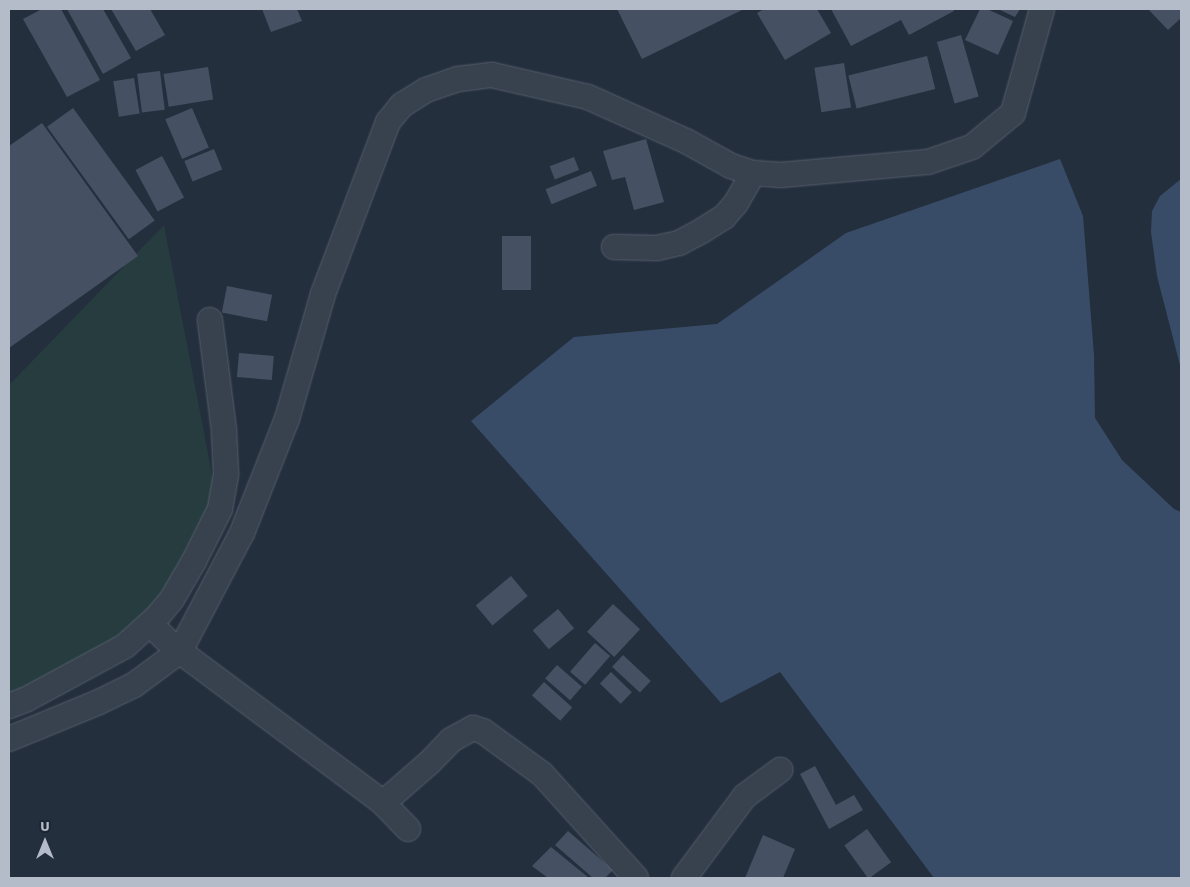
<!DOCTYPE html>
<html>
<head>
<meta charset="utf-8">
<style>
	body { margin:0 }
	#map { position:relative; width:1190px; height:887px; overflow:hidden; background:#242f3e; font-family:Signika,sans-serif }
	div>[style] { position:absolute }
	.green>* { inset:0; background:#263c3f }
	.water>* { inset:0; background:#394c67 }
	.building>* { inset:0; background:#455162; transform-origin:0 0 }
	.roads { filter:drop-shadow(0 0 1px #565f6c) drop-shadow(0 0 1px #565f6c) }
	.minor>* { height:24px; margin:-12px; padding:0 12px; transform-origin:12px; border-radius:12px; background:#38414e }
	span { translate:-50% -50%; white-space:nowrap; text-align:center; line-height:1.15; -webkit-text-stroke:4px #1d2633; paint-order:stroke }
	.frame { position:absolute; inset:0; border:10px solid #b4bcc9; pointer-events:none }
	.north { position:absolute; left:20px; top:817px; width:50px; height:50px; -webkit-text-stroke:4px #1d2633; paint-order:stroke; rotate:0deg; font-size:14px; font-weight:700; line-height:20px; text-align:center; color:#b4bcc9 }
	.north::after { content:''; display:block; margin:auto; width:18px; height:22px; background:#b4bcc9; clip-path:polygon(50% 0,100% 100%,50% 72%,0 100%) }
</style>
</head>
<body>
<div id="map">
	<div class="green">
		<i style="clip-path:polygon(164px 225px,215px 490px,155px 631px,9px 699px,9px 385px)"></i>
	</div>
	<div class="water">
		<i style="clip-path:polygon(1060px 159px,1083px 216px,1094px 355px,1095px 418px,1122px 460px,1174px 509px,1181px 512px,1181px 878px,934px 878px,780px 672px,721px 703px,471px 421px,574px 337px,717px 324px,846px 233px)"></i>
		<i style="clip-path:polygon(1181px 179px,1181px 369px,1157px 276px,1151px 232px,1152px 211px,1160px 196px)"></i>
	</div>
	<div class="building">
		<i style="clip-path:polygon(42px 9px,61px 9px,100px 80px,67px 97px,23px 19px)"></i>
		<i style="clip-path:polygon(67px 9px,103px 9px,131px 58px,103px 74px)"></i>
		<i style="clip-path:polygon(111px 9px,150px 9px,165px 35px,136px 51px)"></i>
		<i style="clip-path:polygon(262px 9px,297px 9px,302px 21px,271px 32px)"></i>
		<i style="clip-path:polygon(617px 9px,744px 9px,642px 59px)"></i>
		<i style="clip-path:polygon(764px 9px,817px 9px,831px 33px,785px 60px,757px 13px)"></i>
		<i style="clip-path:polygon(831px 9px,953px 9px,954px 11px,909px 35px,901px 20px,851px 46px)"></i>
		<i style="clip-path:polygon(980px 9px,987px 9px,1013px 21px,998px 55px,965px 40px)"></i>
		<i style="clip-path:polygon(998px 9px,1020px 9px,1015px 17px)"></i>
		<i style="clip-path:polygon(1148px 9px,1181px 9px,1181px 18px,1168px 30px)"></i>
		<i style="left:961px;top:35px;width:64px;height:25px;rotate:74deg"></i>
		<i style="left:927px;top:56px;width:34px;height:81px;rotate:76deg"></i>
		<i style="left:844px;top:63px;width:45px;height:30px;rotate:81deg"></i>
		<i style="left:208px;top:67px;width:33px;height:45px;rotate:81deg"></i>
		<i style="left:160px;top:71px;width:39px;height:23px;rotate:83deg"></i>
		<i style="left:134px;top:78px;width:36px;height:21px;rotate:81deg"></i>
		<i style="left:73px;top:108px;width:139px;height:32px;rotate:54deg"></i>
		<i style="left:192px;top:108px;width:43px;height:29px;rotate:67deg"></i>
		<i style="clip-path:polygon(42px 123px,138px 256px,9px 348px,9px 146px)"></i>
		<i style="clip-path:polygon(646px 139px,664px 202px,634px 210px,625px 177px,612px 180px,603px 151px)"></i>
		<i style="left:214px;top:149px;width:22px;height:32px;rotate:68deg"></i>
		<i style="left:162px;top:156px;width:47px;height:30px;rotate:62deg"></i>
		<i style="left:574px;top:157px;width:14px;height:26px;rotate:69deg"></i>
		<i style="left:591px;top:171px;width:16px;height:49px;rotate:68deg"></i>
		<i style="left:502px;top:236px;width:29px;height:54px"></i>
		<i style="left:227px;top:286px;width:46px;height:27px;rotate:11deg"></i>
		<i style="left:239px;top:353px;width:35px;height:24px;rotate:5deg"></i>
		<i style="left:511px;top:576px;width:26px;height:46px;rotate:50deg"></i>
		<i style="left:613px;top:604px;width:37px;height:38px;rotate:43deg"></i>
		<i style="left:558px;top:609px;width:25px;height:33px;rotate:50deg"></i>
		<i style="left:595px;top:643px;width:20px;height:38px;rotate:41deg"></i>
		<i style="left:623px;top:655px;width:38px;height:16px;rotate:43deg"></i>
		<i style="left:557px;top:665px;width:33px;height:18px;rotate:41deg"></i>
		<i style="left:611px;top:672px;width:29px;height:16px;rotate:44deg"></i>
		<i style="left:544px;top:682px;width:38px;height:18px;rotate:42deg"></i>
		<i style="clip-path:polygon(815px 766px,836px 805px,854px 795px,863px 810px,829px 829px,800px 774px)"></i>
		<i style="left:867px;top:829px;width:41px;height:28px;rotate:54deg"></i>
		<i style="clip-path:polygon(568px 831px,613px 870px,605px 878px,593px 878px,555px 845px)"></i>
		<i style="clip-path:polygon(763px 835px,795px 849px,783px 878px,745px 878px)"></i>
		<i style="clip-path:polygon(551px 847px,589px 878px,548px 878px,532px 866px)"></i>
	</div>
	<div class="roads">
		<div class="minor">
			<i style="left:614px;top:247px;width:43px;rotate:1.3deg"></i>
			<i style="left:657px;top:248px;width:23px;rotate:-13deg"></i>
			<i style="left:679px;top:243px;width:27px;rotate:-28deg"></i>
			<i style="left:703px;top:230px;width:25px;rotate:-32deg"></i>
			<i style="left:724px;top:217px;width:18px;rotate:-49deg"></i>
			<i style="left:736px;top:203px;width:34px;rotate:-60deg"></i>
			<i style="left:150px;top:624px;width:33px;rotate:44deg"></i>
			<i style="left:174px;top:647px;width:261px;rotate:36.7deg"></i>
			<i style="left:383px;top:803px;width:36px;rotate:46deg"></i>
			<i style="left:9px;top:706px;width:19px;rotate:-21deg"></i>
			<i style="left:27px;top:699px;width:111px;rotate:-28.4deg"></i>
			<i style="left:125px;top:646px;width:43px;rotate:-42.2deg"></i>
			<i style="left:157px;top:617px;width:23px;rotate:-50deg"></i>
			<i style="left:172px;top:599px;width:44px;rotate:-59.9deg"></i>
			<i style="left:194px;top:561px;width:58px;rotate:-63.4deg"></i>
			<i style="left:220px;top:509px;width:36px;rotate:-80deg"></i>
			<i style="left:226px;top:474px;width:44px;rotate:-92.6deg"></i>
			<i style="left:224px;top:430px;width:111px;rotate:-97.3deg"></i>
			<i style="left:9px;top:739px;width:97px;rotate:-22.3deg"></i>
			<i style="left:99px;top:702px;width:39px;rotate:-26deg"></i>
			<i style="left:134px;top:685px;width:57px;rotate:-36.5deg"></i>
			<i style="left:180px;top:651px;width:133px;rotate:-62.3deg"></i>
			<i style="left:242px;top:533px;width:123px;rotate:-68.5deg"></i>
			<i style="left:287px;top:419px;width:130px;rotate:-73.9deg"></i>
			<i style="left:323px;top:294px;width:184px;rotate:-69.3deg"></i>
			<i style="left:388px;top:122px;width:22px;rotate:-51deg"></i>
			<i style="left:402px;top:105px;width:28px;rotate:-32deg"></i>
			<i style="left:426px;top:90px;width:34px;rotate:-19deg"></i>
			<i style="left:458px;top:79px;width:34px;rotate:-7deg"></i>
			<i style="left:492px;top:75px;width:98px;rotate:12.9deg"></i>
			<i style="left:588px;top:97px;width:107px;rotate:24.2deg"></i>
			<i style="left:686px;top:141px;width:51px;rotate:29.1deg"></i>
			<i style="left:731px;top:166px;width:23px;rotate:18deg"></i>
			<i style="left:753px;top:173px;width:28px;rotate:4deg"></i>
			<i style="left:781px;top:175px;width:148px;rotate:-5.1deg"></i>
			<i style="left:928px;top:162px;width:46px;rotate:-18.8deg"></i>
			<i style="left:972px;top:147px;width:53px;rotate:-39.7deg"></i>
			<i style="left:1013px;top:113px;width:108px;rotate:-74.4deg"></i>
			<i style="left:383px;top:803px;width:62px;rotate:-41.1deg"></i>
			<i style="left:430px;top:762px;width:30px;rotate:-46deg"></i>
			<i style="left:451px;top:740px;width:25px;rotate:-29deg"></i>
			<i style="left:473px;top:728px;width:10px;rotate:17deg"></i>
			<i style="left:483px;top:731px;width:73px;rotate:36.1deg"></i>
			<i style="left:542px;top:774px;width:140px;rotate:47.9deg"></i>
			<i style="left:684px;top:878px;width:102px;rotate:-53.4deg"></i>
			<i style="left:745px;top:796px;width:44px;rotate:-36.6deg"></i>
		</div>
	</div>
	<div class="frame"></div>
	<div class="north">U</div>
</div>
</body>
</html>
